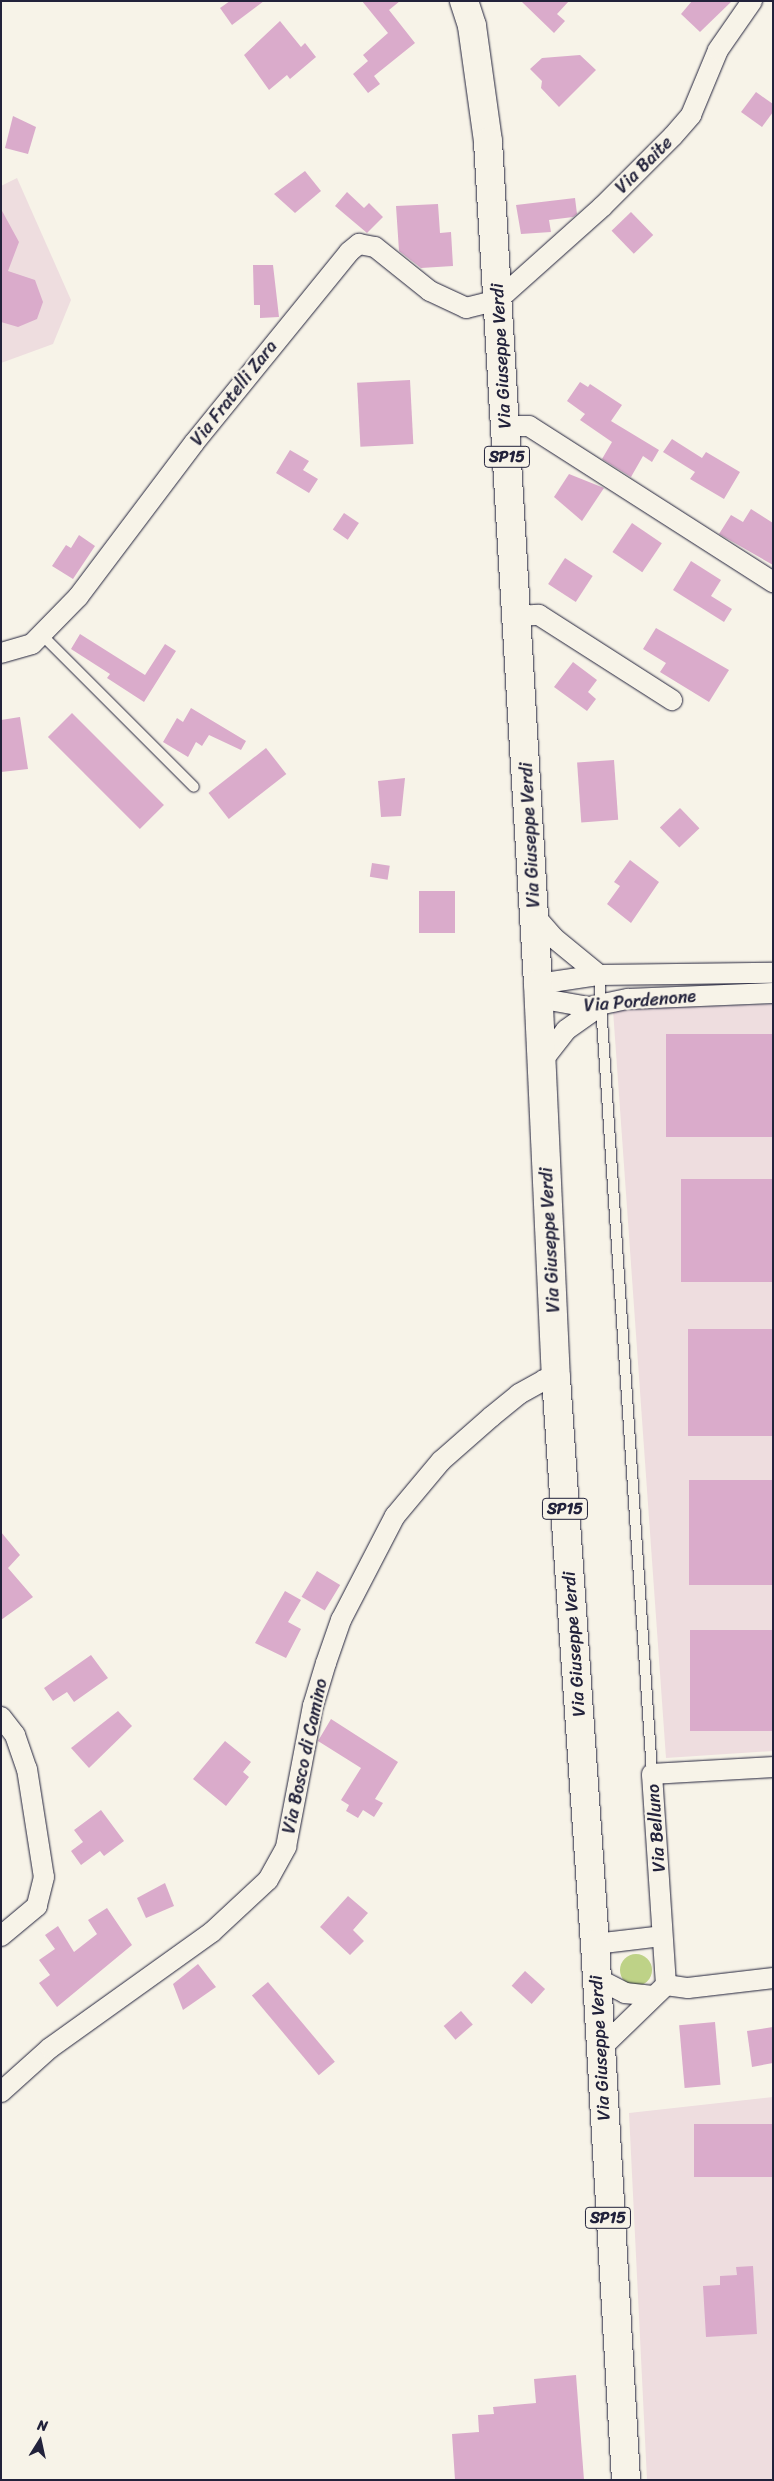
<!DOCTYPE html>
<html>
<head>
<meta charset="utf-8">
<style>
	body { margin:0 }
	#map { position:relative; width:774px; height:2481px; overflow:hidden; background:#f7f3e8; font-family:Sriracha,sans-serif }
	div>[style] { position:absolute }
	.built>* { inset:0; background:#eedddf }
	.green>* { inset:0; background:#bed287 }
	.round { border-radius:50% }
	.building>* { inset:0; background:#daabcb; transform-origin:0 0 }
	.roads { filter:drop-shadow(0 0 1px #22223b) drop-shadow(0 0 1px #22223b) }
	.service>* { height:10px; margin:-5px; padding:0 5px; transform-origin:5px; border-radius:5px; background:#f7f3e8 }
	.minor>* { height:20px; margin:-10px; padding:0 10px; transform-origin:10px; border-radius:10px; background:#f7f3e8 }
	.primary>* { height:28px; margin:-14px; padding:0 14px; transform-origin:14px; border-radius:14px; background:#f7f3e8 }
	span { translate:-50% -50%; white-space:nowrap; text-align:center; line-height:1.15; -webkit-text-stroke:4.5px #f7f3e8; paint-order:stroke }
	.shield-label span { padding:1px 4px; background:#f7f3e8; border:1px solid; border-radius:4px; -webkit-text-stroke-width:0 }
	.shield-label { font-size:16px; color:#22223b; font-weight:700 }
	.street-label { font-size:18px; color:#22223b }
	.frame { position:absolute; inset:0; border:2px solid #22223b; pointer-events:none }
	.north { position:absolute; left:15px; top:2416px; width:50px; height:50px; -webkit-text-stroke:4px #f7f3e8; paint-order:stroke; rotate:10deg; font-size:14px; font-weight:700; line-height:20px; text-align:center; color:#22223b }
	.north::after { content:''; display:block; margin:auto; width:18px; height:22px; background:#22223b; clip-path:polygon(50% 0,100% 100%,50% 72%,0 100%) }
</style>
</head>
<body>
<div id="map">
	<div class="built">
		<i style="clip-path:polygon(17px 178px,71px 300px,53px 344px,1px 363px,1px 186px)"></i>
		<i style="clip-path:polygon(773px 1004px,773px 1751px,666px 1758px,613px 1010px)"></i>
		<i style="clip-path:polygon(773px 2097px,773px 2480px,647px 2480px,629px 2113px)"></i>
	</div>
	<div class="green">
		<i class="round" style="left:620px;top:1954px;width:32px;height:32px"></i>
	</div>
	<div class="building">
		<i style="clip-path:polygon(230px 1px,264px 1px,232px 25px,220px 8px)"></i>
		<i style="clip-path:polygon(362px 1px,400px 1px,389px 10px,415px 43px,374px 76px,380px 84px,368px 93px,353px 74px,368px 61px,363px 55px,388px 33px)"></i>
		<i style="clip-path:polygon(521px 1px,569px 1px,557px 14px,565px 21px,554px 33px)"></i>
		<i style="clip-path:polygon(692px 1px,732px 1px,700px 32px,681px 14px)"></i>
		<i style="clip-path:polygon(280px 21px,301px 47px,305px 43px,316px 57px,290px 79px,287px 75px,269px 90px,244px 55px)"></i>
		<i style="clip-path:polygon(580px 55px,596px 70px,559px 107px,541px 88px,542px 81px,530px 69px,542px 58px)"></i>
		<i style="clip-path:polygon(756px 92px,773px 104px,773px 112px,762px 127px,741px 112px)"></i>
		<i style="clip-path:polygon(13px 116px,36px 127px,28px 154px,5px 148px)"></i>
		<i style="clip-path:polygon(305px 171px,321px 191px,295px 213px,274px 194px)"></i>
		<i style="clip-path:polygon(347px 192px,364px 208px,369px 203px,383px 217px,367px 233px,335px 206px)"></i>
		<i style="clip-path:polygon(575px 198px,577px 214px,573px 217px,549px 220px,551px 232px,521px 234px,516px 205px)"></i>
		<i style="clip-path:polygon(438px 204px,440px 233px,451px 232px,453px 266px,421px 268px,399px 251px,396px 206px)"></i>
		<i style="clip-path:polygon(1px 209px,19px 242px,8px 271px,35px 280px,43px 302px,37px 319px,18px 327px,1px 322px)"></i>
		<i style="left:631px;top:212px;width:32px;height:27px;rotate:46deg"></i>
		<i style="clip-path:polygon(253px 265px,273px 265px,279px 317px,260px 318px,260px 305px,254px 305px)"></i>
		<i style="left:410px;top:380px;width:64px;height:53px;rotate:87deg"></i>
		<i style="clip-path:polygon(580px 382px,588px 387px,590px 384px,622px 405px,611px 421px,659px 450px,652px 462px,643px 456px,631px 477px,602px 459px,612px 442px,580px 420px,585px 414px,567px 401px)"></i>
		<i style="clip-path:polygon(672px 439px,702px 458px,706px 452px,740px 472px,724px 499px,690px 479px,695px 472px,663px 452px)"></i>
		<i style="clip-path:polygon(290px 450px,309px 461px,303px 470px,318px 479px,309px 493px,276px 473px)"></i>
		<i style="clip-path:polygon(569px 474px,604px 488px,582px 521px,554px 497px)"></i>
		<i style="clip-path:polygon(751px 509px,773px 523px,773px 565px,719px 534px,731px 515px,743px 522px)"></i>
		<i style="left:344px;top:513px;width:18px;height:20px;rotate:34deg"></i>
		<i style="left:632px;top:523px;width:36px;height:35px;rotate:34deg"></i>
		<i style="clip-path:polygon(79px 535px,95px 546px,73px 579px,52px 566px,66px 545px,71px 548px)"></i>
		<i style="left:565px;top:558px;width:33px;height:31px;rotate:33deg"></i>
		<i style="clip-path:polygon(691px 561px,721px 580px,711px 596px,732px 609px,724px 622px,673px 590px)"></i>
		<i style="clip-path:polygon(656px 628px,729px 670px,709px 702px,660px 672px,666px 663px,643px 649px)"></i>
		<i style="clip-path:polygon(80px 634px,145px 675px,165px 644px,176px 651px,144px 702px,107px 678px,110px 674px,71px 649px)"></i>
		<i style="clip-path:polygon(573px 662px,597px 680px,588px 692px,596px 699px,587px 711px,554px 687px)"></i>
		<i style="clip-path:polygon(191px 708px,246px 741px,241px 750px,209px 735px,202px 746px,196px 742px,188px 757px,163px 742px,177px 718px,183px 722px)"></i>
		<i style="left:72px;top:713px;width:130px;height:34px;rotate:45deg"></i>
		<i style="clip-path:polygon(20px 717px,28px 769px,1px 772px,1px 720px)"></i>
		<i style="left:266px;top:748px;width:33px;height:73px;rotate:52deg"></i>
		<i style="left:614px;top:760px;width:60px;height:37px;rotate:86deg"></i>
		<i style="clip-path:polygon(405px 778px,401px 816px,381px 817px,378px 781px)"></i>
		<i style="left:680px;top:808px;width:28px;height:28px;rotate:46deg"></i>
		<i style="clip-path:polygon(630px 860px,659px 882px,631px 923px,607px 904px,620px 886px,614px 882px)"></i>
		<i style="left:372px;top:863px;width:18px;height:14px;rotate:9deg"></i>
		<i style="left:455px;top:891px;width:42px;height:36px;rotate:90deg"></i>
		<i style="left:773px;top:1034px;width:103px;height:107px;rotate:90deg"></i>
		<i style="left:773px;top:1179px;width:103px;height:92px;rotate:90deg"></i>
		<i style="left:773px;top:1329px;width:107px;height:85px;rotate:90deg"></i>
		<i style="left:773px;top:1480px;width:105px;height:84px;rotate:90deg"></i>
		<i style="clip-path:polygon(1px 1532px,20px 1555px,8px 1568px,33px 1597px,1px 1620px)"></i>
		<i style="left:317px;top:1571px;width:27px;height:30px;rotate:31deg"></i>
		<i style="clip-path:polygon(285px 1591px,301px 1600px,288px 1622px,301px 1629px,286px 1658px,255px 1643px)"></i>
		<i style="left:773px;top:1630px;width:101px;height:83px;rotate:90deg"></i>
		<i style="clip-path:polygon(91px 1655px,108px 1678px,74px 1702px,67px 1692px,53px 1701px,44px 1688px)"></i>
		<i style="clip-path:polygon(118px 1711px,132px 1726px,89px 1768px,71px 1748px)"></i>
		<i style="clip-path:polygon(331px 1719px,398px 1762px,375px 1799px,383px 1803px,374px 1817px,363px 1810px,358px 1818px,346px 1811px,349px 1805px,341px 1800px,361px 1768px,318px 1741px)"></i>
		<i style="clip-path:polygon(225px 1741px,251px 1762px,243px 1772px,249px 1777px,226px 1806px,193px 1779px)"></i>
		<i style="clip-path:polygon(101px 1810px,124px 1841px,104px 1856px,100px 1851px,81px 1865px,71px 1851px,83px 1842px,74px 1830px)"></i>
		<i style="clip-path:polygon(165px 1883px,174px 1906px,146px 1918px,137px 1898px)"></i>
		<i style="clip-path:polygon(348px 1896px,368px 1913px,353px 1930px,364px 1941px,350px 1955px,320px 1927px)"></i>
		<i style="clip-path:polygon(107px 1908px,132px 1945px,57px 2007px,39px 1983px,50px 1975px,39px 1960px,55px 1949px,45px 1935px,58px 1926px,74px 1952px,97px 1934px,88px 1920px)"></i>
		<i style="clip-path:polygon(198px 1964px,216px 1987px,183px 2010px,173px 1984px)"></i>
		<i style="left:525px;top:1971px;width:27px;height:20px;rotate:42deg"></i>
		<i style="left:268px;top:1982px;width:104px;height:21px;rotate:50deg"></i>
		<i style="left:461px;top:2011px;width:18px;height:23px;rotate:49deg"></i>
		<i style="left:715px;top:2022px;width:63px;height:36px;rotate:85deg"></i>
		<i style="clip-path:polygon(773px 2027px,773px 2063px,752px 2067px,747px 2031px)"></i>
		<i style="left:773px;top:2124px;width:53px;height:79px;rotate:90deg"></i>
		<i style="clip-path:polygon(753px 2266px,757px 2334px,706px 2337px,703px 2286px,720px 2285px,720px 2276px,737px 2275px,736px 2267px)"></i>
		<i style="clip-path:polygon(576px 2375px,584px 2480px,455px 2480px,452px 2434px,479px 2432px,478px 2415px,494px 2414px,493px 2407px,536px 2403px,534px 2379px)"></i>
	</div>
	<div class="roads">
		<div class="service">
			<i style="left:41px;top:634px;width:216px;rotate:45deg"></i>
			<i style="left:599px;top:975px;width:801px;rotate:86.2deg"></i>
		</div>
		<div class="minor">
			<i style="left:505px;top:426px;width:24px"></i>
			<i style="left:529px;top:426px;width:290px;rotate:32.6deg"></i>
			<i style="left:517px;top:616px;width:22px;rotate:-3deg"></i>
			<i style="left:539px;top:615px;width:158px;rotate:32.6deg"></i>
			<i style="left:1px;top:653px;width:32px;rotate:-16deg"></i>
			<i style="left:32px;top:644px;width:66px;rotate:-45.6deg"></i>
			<i style="left:78px;top:597px;width:193px;rotate:-53deg"></i>
			<i style="left:194px;top:443px;width:246px;rotate:-50.9deg"></i>
			<i style="left:349px;top:252px;width:13px;rotate:-39deg"></i>
			<i style="left:359px;top:244px;width:16px;rotate:11deg"></i>
			<i style="left:375px;top:247px;width:70px;rotate:38.7deg"></i>
			<i style="left:430px;top:291px;width:40px;rotate:25deg"></i>
			<i style="left:466px;top:308px;width:33px;rotate:-14deg"></i>
			<i style="left:498px;top:300px;width:140px;rotate:-41.8deg"></i>
			<i style="left:602px;top:207px;width:100px;rotate:-45deg"></i>
			<i style="left:673px;top:136px;width:28px;rotate:-49deg"></i>
			<i style="left:691px;top:115px;width:70px;rotate:-67.4deg"></i>
			<i style="left:718px;top:50px;width:60px;rotate:-55.2deg"></i>
			<i style="left:534px;top:915px;width:30px;rotate:49deg"></i>
			<i style="left:554px;top:938px;width:58px;rotate:39.4deg"></i>
			<i style="left:538px;top:984px;width:62px;rotate:-8.4deg"></i>
			<i style="left:599px;top:975px;width:174px;rotate:-0.7deg"></i>
			<i style="left:538px;top:998px;width:52px;rotate:10deg"></i>
			<i style="left:589px;top:1007px;width:40px;rotate:-12deg"></i>
			<i style="left:628px;top:999px;width:145px;rotate:-2.4deg"></i>
			<i style="left:542px;top:1061px;width:39px;rotate:-52deg"></i>
			<i style="left:566px;top:1030px;width:42px;rotate:-35.2deg"></i>
			<i style="left:1px;top:1717px;width:23px;rotate:52deg"></i>
			<i style="left:15px;top:1735px;width:36px;rotate:71deg"></i>
			<i style="left:27px;top:1769px;width:109px;rotate:81.1deg"></i>
			<i style="left:44px;top:1877px;width:30px;rotate:104deg"></i>
			<i style="left:37px;top:1906px;width:47px;rotate:140.2deg"></i>
			<i style="left:595px;top:1944px;width:67px;rotate:-6.8deg"></i>
			<i style="left:596px;top:1978px;width:33px;rotate:27deg"></i>
			<i style="left:625px;top:1993px;width:28px;rotate:6deg"></i>
			<i style="left:666px;top:1985px;width:211px;rotate:-93.8deg"></i>
			<i style="left:652px;top:1774px;width:121px;rotate:-3.3deg"></i>
			<i style="left:666px;top:1985px;width:22px;rotate:8deg"></i>
			<i style="left:688px;top:1988px;width:86px;rotate:-6.7deg"></i>
			<i style="left:600px;top:2049px;width:92px;rotate:-44.1deg"></i>
			<i style="left:1px;top:2092px;width:66px;rotate:-41.9deg"></i>
			<i style="left:50px;top:2048px;width:199px;rotate:-35.6deg"></i>
			<i style="left:212px;top:1932px;width:76px;rotate:-42.9deg"></i>
			<i style="left:268px;top:1880px;width:38px;rotate:-61deg"></i>
			<i style="left:286px;top:1847px;width:144px;rotate:-79.2deg"></i>
			<i style="left:313px;top:1706px;width:45px;rotate:-73.2deg"></i>
			<i style="left:326px;top:1663px;width:46px;rotate:-70.8deg"></i>
			<i style="left:341px;top:1620px;width:117px;rotate:-62.6deg"></i>
			<i style="left:395px;top:1516px;width:72px;rotate:-50.1deg"></i>
			<i style="left:441px;top:1461px;width:67px;rotate:-41.3deg"></i>
			<i style="left:491px;top:1417px;width:36px;rotate:-39deg"></i>
			<i style="left:519px;top:1394px;width:29px;rotate:-29deg"></i>
			<i style="left:544px;top:1380px;width:12px;rotate:-9deg"></i>
		</div>
		<div class="primary">
			<i style="left:464px;top:1px;width:26px;rotate:72deg"></i>
			<i style="left:472px;top:26px;width:117px;rotate:82.1deg"></i>
			<i style="left:488px;top:142px;width:843px;rotate:86.6deg"></i>
			<i style="left:538px;top:984px;width:394px;rotate:87.4deg"></i>
			<i style="left:556px;top:1378px;width:567px;rotate:86.06deg"></i>
			<i style="left:595px;top:1944px;width:537px;rotate:86.69deg"></i>
		</div>
	</div>
	<div class="shield-label">
		<span style="left:507px;top:457px">SP15</span>
		<span style="left:565px;top:1509px">SP15</span>
		<span style="left:608px;top:2218px">SP15</span>
	</div>
	<div class="street-label">
		<span style="left:644px;top:165px;rotate:-45deg">Via Baite</span>
		<span style="left:501px;top:356px;rotate:-93deg">Via Giuseppe Verdi</span>
		<span style="left:234px;top:393px;rotate:-52deg">Via Fratelli Zara</span>
		<span style="left:530px;top:835px;rotate:-93deg">Via Giuseppe Verdi</span>
		<span style="left:640px;top:1001px;rotate:-5deg">Via Pordenone</span>
		<span style="left:550px;top:1240px;rotate:-93deg">Via Giuseppe Verdi</span>
		<span style="left:574px;top:1644px;rotate:-94deg">Via Giuseppe Verdi</span>
		<span style="left:305px;top:1756px;rotate:-78deg">Via Bosco di Camino</span>
		<span style="left:656px;top:1828px;rotate:-94deg">Via Belluno</span>
		<span style="left:600px;top:2048px;rotate:-93deg">Via Giuseppe Verdi</span>
	</div>
	<div class="frame"></div>
	<div class="north">N</div>
</div>
</body>
</html>
